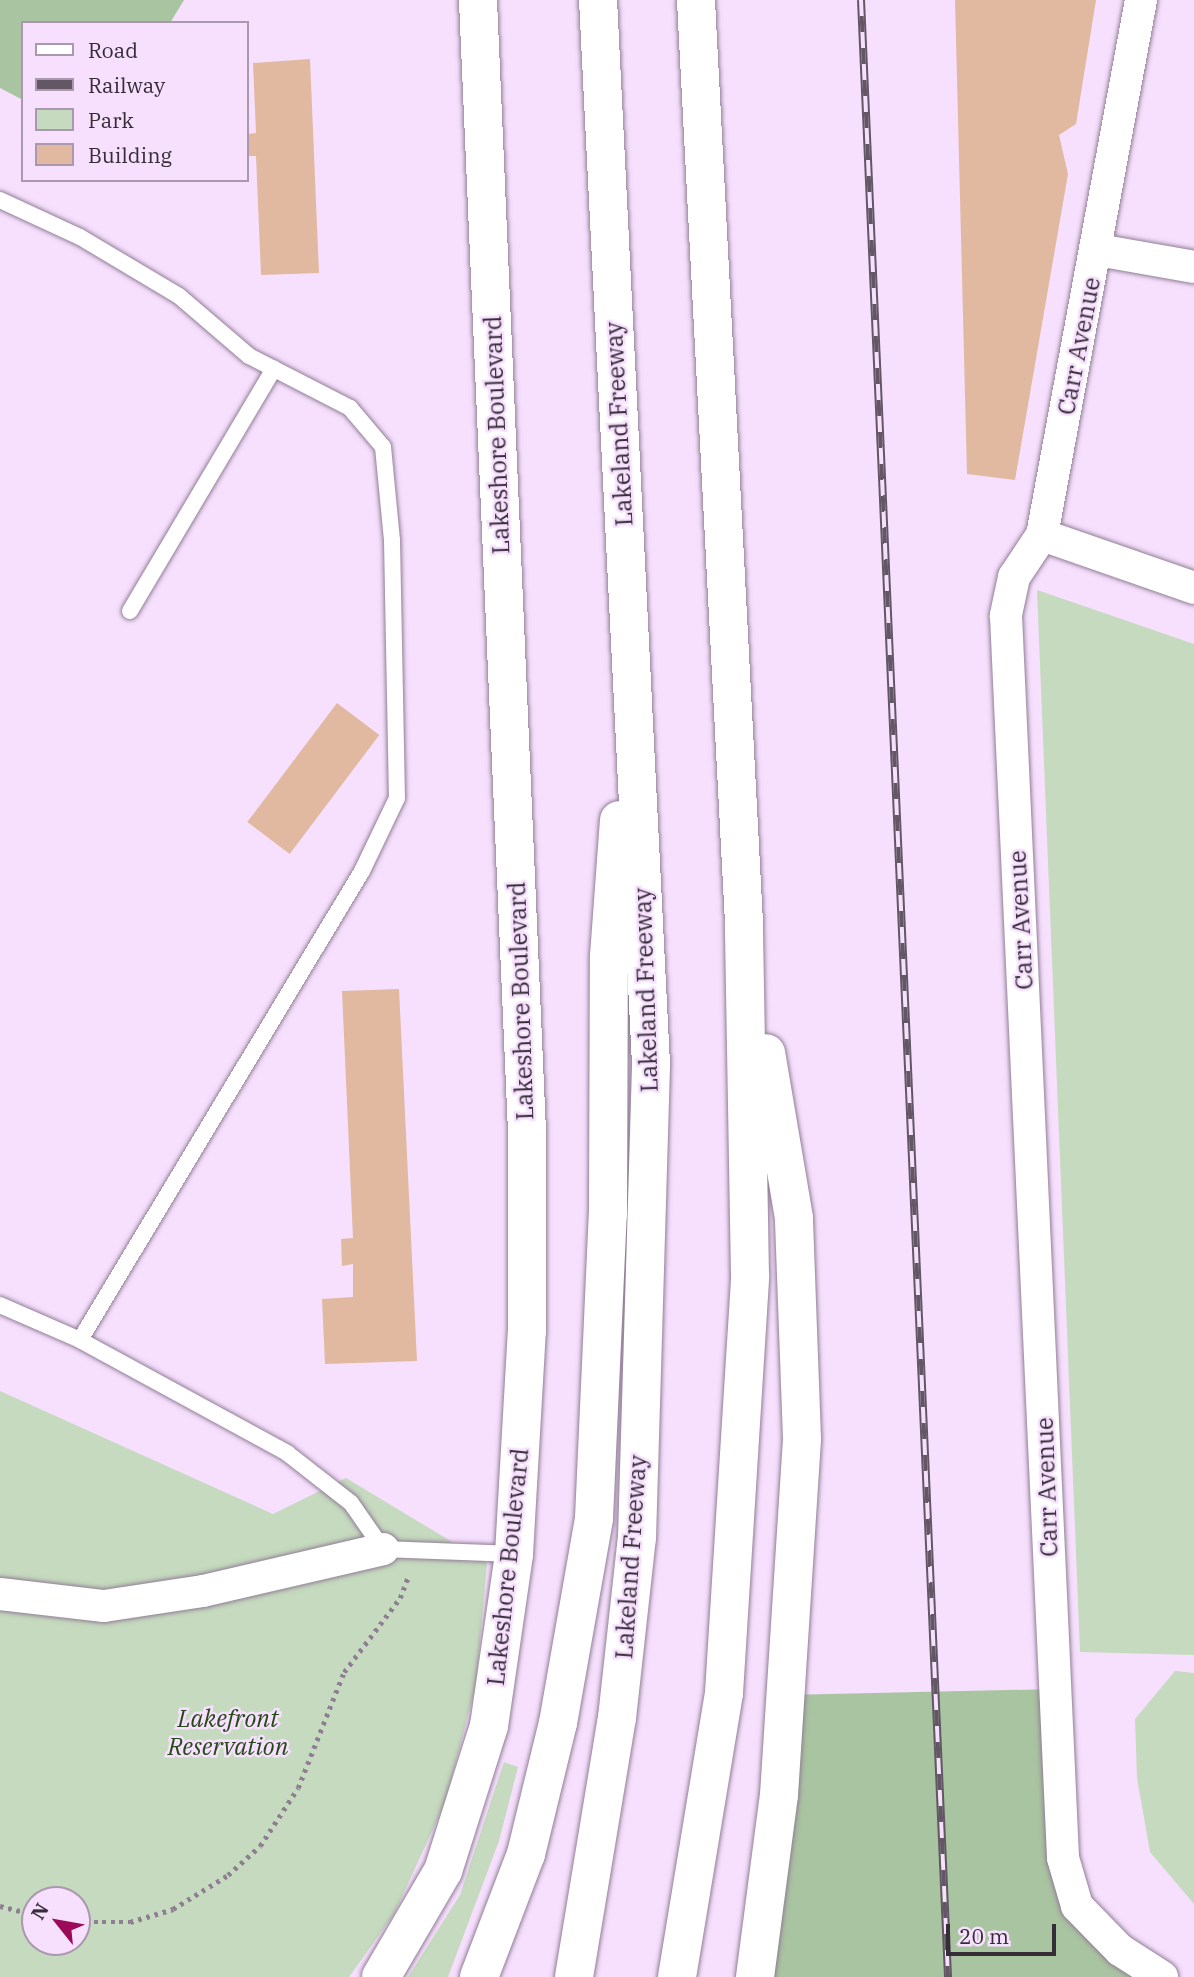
<!DOCTYPE html>
<html>
<head>
<meta charset="utf-8">
<style>
	body { margin:0 }
	#map { position:relative; width:1194px; height:1977px; overflow:hidden; background:#f6e0fd; font-family:"IBM Plex Serif",serif }
	div>[style] { position:absolute }
	.green>* { inset:0; background:#c5dabe }
	.forest>* { inset:0; background:#a9c4a0 }
	.building>* { inset:0; background:#e1b9a1; transform-origin:0 0 }
	.path>* { height:4.5px; margin-top:-2.25px; transform-origin:0; background:repeating-linear-gradient(90deg,#8e7f92 0 3.5px,transparent 0 8.5px) }
	.roads { filter:drop-shadow(0 0 2px #927e97) drop-shadow(0 0 2px #927e97) }
	.lane>* { height:16px; margin:-8px; padding:0 8px; transform-origin:8px; border-radius:8px; background:#fff }
	.street>* { height:32px; margin:-16px; padding:0 16px; transform-origin:16px; border-radius:16px; background:#fff }
	.secondary>* { height:38px; margin:-19px; padding:0 19px; transform-origin:19px; border-radius:19px; background:#fff }
	.highway>* { height:38px; margin:-19px; padding:0 19px; transform-origin:19px; border-radius:19px; background:#fff }
	.rail>* { height:8px; margin-top:-4px; transform-origin:0; background:repeating-linear-gradient(90deg,#f6e0fd 0 16px,#635766 0 32px); box-sizing:border-box; border-block:2px solid #635766 }
	span { translate:-50% -50%; white-space:nowrap; text-align:center; line-height:1.15; -webkit-text-stroke:5px #f6e0fd; paint-order:stroke }
	.street-label { font-size:24px; color:#362d38 }
	.park-label { font-size:24px; color:#244816; font-style:italic }
	.legend { position:absolute; left:21px; top:21px; width:228px; height:161px; box-sizing:border-box; background:#f6e0fd; border:2px solid #a998ae; margin:0; padding:9px 12px; list-style:none; font-size:21px; color:#362d38 }
	.legend li { display:flex; align-items:center; gap:14px; height:35px }
	.legend b { width:35px; border:2px solid #a998ae }
	.north { position:absolute; left:21px; top:1886px; width:70px; height:70px; box-sizing:border-box; background:#f6e0fd; border:2px solid #a998ae; border-radius:50%; rotate:301deg; font-size:19px; font-weight:700; line-height:28px; text-align:center; color:#362d38 }
	.north::after { content:''; display:block; margin:auto; width:24px; height:32px; background:#9b0b5a; clip-path:polygon(50% 0,100% 100%,50% 72%,0 100%) }
	.scale { position:absolute; left:946px; top:1924px; width:110px; height:32px; box-sizing:border-box; border:4px solid #362d38; border-top:0; padding-left:9px; font-size:21px; line-height:24px; white-space:nowrap; color:#362d38; -webkit-text-stroke:5px #f6e0fd; paint-order:stroke }
</style>
</head>
<body>
<div id="map">
	<div class="green">
		<i style="clip-path:polygon(1037px 590px,1194px 644px,1194px 1655px,1080px 1652px)"></i>
		<i style="clip-path:polygon(evenodd,0 1391px,273px 1514px,346px 1478px,487px 1563px,476px 1685px,445px 1803px,394px 1914px,349px 1977px,0 1977px,0 1391px,35px 1900px,77px 1900px,77px 1942px,35px 1942px,35px 1900px)"></i>
		<i style="clip-path:polygon(1175px 1671px,1194px 1673px,1194px 1904px,1150px 1852px,1137px 1778px,1135px 1719px)"></i>
		<i style="clip-path:polygon(504px 1762px,518px 1767px,499px 1841px,448px 1977px,408px 1977px,460px 1895px)"></i>
	</div>
	<div class="forest">
		<i style="clip-path:polygon(0 0,184px 0,170px 23px,23px 23px,23px 100px,0 88px)"></i>
		<i style="clip-path:polygon(1056px 1689px,1070px 1890px,1162px 1977px,755px 1977px,785px 1695px)"></i>
	</div>
	<div class="building">
		<i style="clip-path:polygon(955px 0,1096px 0,1076px 124px,1059px 135px,1068px 174px,1015px 480px,967px 474px)"></i>
		<i style="clip-path:polygon(310px 59px,319px 273px,261px 275px,256px 156px,247px 156px,247px 134px,256px 133px,253px 63px)"></i>
		<i style="left:337px;top:703px;width:53px;height:149px;rotate:37deg"></i>
		<i style="clip-path:polygon(399px 989px,417px 1361px,325px 1364px,322px 1299px,353px 1297px,353px 1264px,342px 1266px,341px 1239px,353px 1238px,342px 991px)"></i>
	</div>
	<div class="path">
		<i style="left:0;top:1906px;width:36px;rotate:14deg"></i>
		<i style="left:77px;top:1922px;width:53px"></i>
		<i style="left:130px;top:1922px;width:45px;rotate:-16.8deg"></i>
		<i style="left:173px;top:1909px;width:65px;rotate:-31.7deg"></i>
		<i style="left:228px;top:1875px;width:43px;rotate:-42.2deg"></i>
		<i style="left:260px;top:1846px;width:69px;rotate:-56.8deg"></i>
		<i style="left:298px;top:1788px;width:125px;rotate:-68.4deg"></i>
		<i style="left:344px;top:1672px;width:93px;rotate:-52.9deg"></i>
		<i style="left:400px;top:1598px;width:25px;rotate:-69deg"></i>
	</div>
	<div class="roads">
		<div class="lane">
			<i style="left:0;top:200px;width:88px;rotate:24.8deg"></i>
			<i style="left:80px;top:237px;width:115px;rotate:30.8deg"></i>
			<i style="left:179px;top:296px;width:92px;rotate:40.6deg"></i>
			<i style="left:249px;top:356px;width:114px;rotate:27.2deg"></i>
			<i style="left:350px;top:408px;width:51px;rotate:49.8deg"></i>
			<i style="left:383px;top:447px;width:93px;rotate:84.5deg"></i>
			<i style="left:392px;top:540px;width:258px;rotate:88.9deg"></i>
			<i style="left:397px;top:798px;width:81px;rotate:115.6deg"></i>
			<i style="left:362px;top:871px;width:547px;rotate:121.02deg"></i>
			<i style="left:130px;top:611px;width:282px;rotate:-59.3deg"></i>
			<i style="left:0;top:1305px;width:87px;rotate:23.6deg"></i>
			<i style="left:80px;top:1340px;width:236px;rotate:28.6deg"></i>
			<i style="left:287px;top:1453px;width:81px;rotate:38deg"></i>
			<i style="left:351px;top:1503px;width:56px;rotate:55.2deg"></i>
			<i style="left:383px;top:1549px;width:131px;rotate:2.2deg"></i>
		</div>
		<div class="street">
			<i style="left:1141px;top:0;width:544px;rotate:100.48deg"></i>
			<i style="left:1042px;top:535px;width:50px;rotate:123.7deg"></i>
			<i style="left:1014px;top:577px;width:40px;rotate:102deg"></i>
			<i style="left:1006px;top:616px;width:1243px;rotate:87.37deg"></i>
			<i style="left:1063px;top:1858px;width:50px;rotate:73.7deg"></i>
			<i style="left:1077px;top:1906px;width:62px;rotate:45.7deg"></i>
			<i style="left:1120px;top:1950px;width:50px;rotate:32.7deg"></i>
			<i style="left:1098px;top:250px;width:97px;rotate:10deg"></i>
			<i style="left:1042px;top:535px;width:161px;rotate:19.2deg"></i>
			<i style="left:0;top:1594px;width:105px;rotate:6.6deg"></i>
			<i style="left:104px;top:1606px;width:100px;rotate:-8.6deg"></i>
			<i style="left:203px;top:1591px;width:185px;rotate:-13.1deg"></i>
		</div>
		<div class="secondary">
			<i style="left:381px;top:1977px;width:123px;rotate:-59.7deg"></i>
			<i style="left:443px;top:1871px;width:152px;rotate:-72.4deg"></i>
			<i style="left:489px;top:1726px;width:174px;rotate:-81.7deg"></i>
			<i style="left:514px;top:1554px;width:223px;rotate:-86.7deg"></i>
			<i style="left:527px;top:1331px;width:199px;rotate:-90deg"></i>
			<i style="left:527px;top:1132px;width:1133px;rotate:-92.48deg"></i>
		</div>
		<div class="highway">
			<i style="left:479px;top:1977px;width:132px;rotate:-69.1deg"></i>
			<i style="left:526px;top:1854px;width:135px;rotate:-76.3deg"></i>
			<i style="left:558px;top:1723px;width:208px;rotate:-80deg"></i>
			<i style="left:594px;top:1518px;width:304px;rotate:-87.4deg"></i>
			<i style="left:608px;top:1214px;width:258px;rotate:-89.8deg"></i>
			<i style="left:609px;top:956px;width:136px;rotate:-85.8deg"></i>
			<i style="left:574px;top:1977px;width:263px;rotate:-80.6deg"></i>
			<i style="left:617px;top:1718px;width:181px;rotate:-83.7deg"></i>
			<i style="left:637px;top:1538px;width:474px;rotate:-88.3deg"></i>
			<i style="left:651px;top:1064px;width:1065px;rotate:-92.85deg"></i>
			<i style="left:677px;top:1977px;width:288px;rotate:-80.6deg"></i>
			<i style="left:724px;top:1693px;width:418px;rotate:-86.4deg"></i>
			<i style="left:750px;top:1276px;width:353px;rotate:-91deg"></i>
			<i style="left:744px;top:923px;width:924px;rotate:-92.98deg"></i>
			<i style="left:755px;top:1977px;width:184px;rotate:-82.5deg"></i>
			<i style="left:779px;top:1795px;width:357px;rotate:-86.3deg"></i>
			<i style="left:802px;top:1439px;width:221px;rotate:-92.1deg"></i>
			<i style="left:794px;top:1218px;width:167px;rotate:-99.6deg"></i>
		</div>
	</div>
	<div class="rail">
		<i style="left:861px;top:0;width:1979px;rotate:87.48deg"></i>
	</div>
	<div class="street-label">
		<span style="left:1079px;top:346px;rotate:-79deg">Carr Avenue</span>
		<span style="left:619px;top:424px;rotate:-93deg">Lakeland Freeway</span>
		<span style="left:497px;top:435px;rotate:-92deg">Lakeshore Boulevard</span>
		<span style="left:1021px;top:920px;rotate:-93deg">Carr Avenue</span>
		<span style="left:646px;top:990px;rotate:-92deg">Lakeland Freeway</span>
		<span style="left:521px;top:1001px;rotate:-92deg">Lakeshore Boulevard</span>
		<span style="left:1047px;top:1487px;rotate:-92deg">Carr Avenue</span>
		<span style="left:631px;top:1557px;rotate:-86deg">Lakeland Freeway</span>
		<span style="left:508px;top:1567px;rotate:-84deg">Lakeshore Boulevard</span>
	</div>
	<div class="park-label">
		<span style="left:228px;top:1733px">Lakefront<br>Reservation</span>
	</div>
	<ul class="legend">
	<li><b style="height:9px;background:#fff"></b>Road</li>
	<li><b style="height:9px;background:#635766"></b>Railway</li>
	<li><b style="height:19px;background:#c5dabe"></b>Park</li>
	<li><b style="height:19px;background:#e1b9a1"></b>Building</li>
	</ul>
	<div class="north">N</div>
	<div class="scale">20 m</div>
</div>
</body>
</html>
